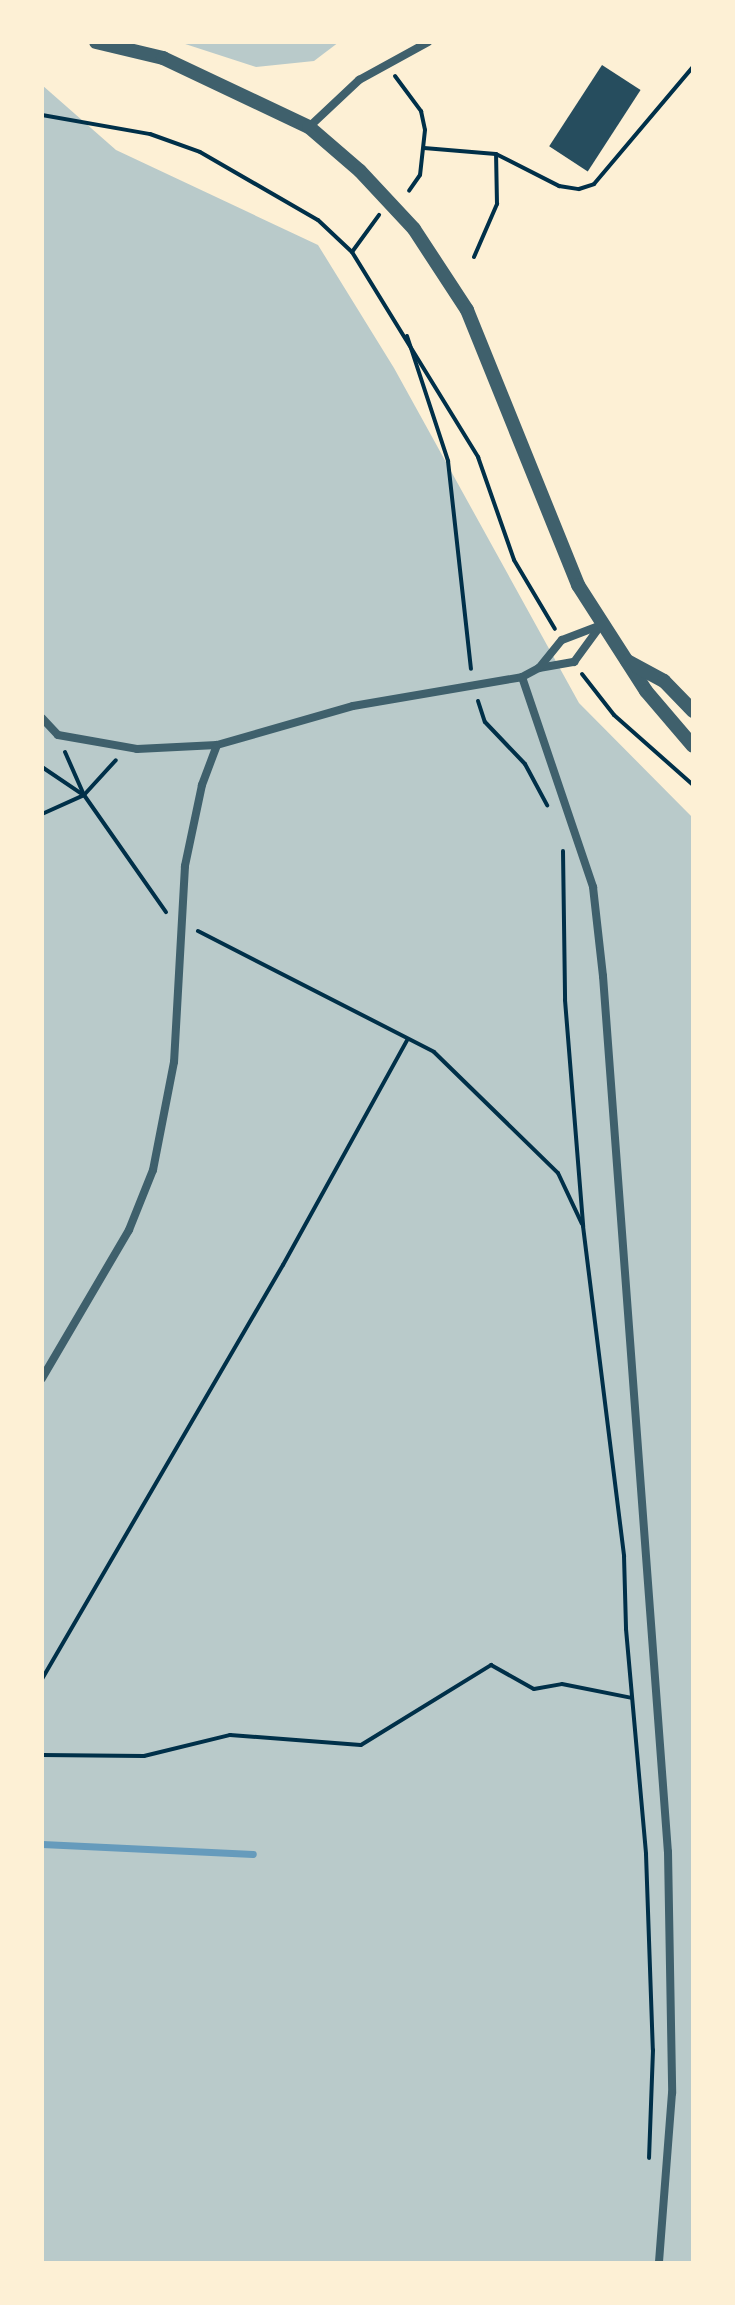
<!DOCTYPE html>
<html>
<head>
<meta charset="utf-8">
<style>
	body { margin:0 }
	#map { position:relative; width:735px; height:2305px; overflow:hidden; background:#fdf0d5; font-family:Bitter,serif }
	div>[style] { position:absolute }
	.green>* { inset:0; background:#b9caca }
	.stream>* { height:7px; margin:-3.5px; padding:0 3.5px; transform-origin:3.5px; border-radius:3.5px; background:#669bbc }
	.building>* { inset:0; background:#264d5e; transform-origin:0 0 }
	.path>* { height:4px; margin:-2px; padding:0 2px; transform-origin:2px; border-radius:2px; background:#003049 }
	.minor>* { height:8px; margin:-4px; padding:0 4px; transform-origin:4px; border-radius:4px; background:#3f606c }
	.tertiary>* { height:14px; margin:-7px; padding:0 7px; transform-origin:7px; border-radius:7px; background:#3f606c }
	span { translate:-50% -50%; white-space:nowrap; text-align:center; line-height:1.15; -webkit-text-stroke:8px #fdf0d5; paint-order:stroke }
	.frame { position:absolute; inset:0; border:44px solid #fdf0d5; pointer-events:none }
</style>
</head>
<body>
<div id="map">
	<div class="green">
		<i style="clip-path:polygon(179px 42px,339px 42px,314px 61px,256px 67px)"></i>
		<i style="clip-path:polygon(42px 85px,116px 150px,318px 245px,394px 368px,579px 703px,693px 818px,693px 2263px,42px 2263px)"></i>
	</div>
	<div class="stream">
		<i style="left:42px;top:1844px;width:211px;rotate:2.7deg"></i>
	</div>
	<div class="building">
		<i style="left:602px;top:65px;width:46px;height:97px;rotate:33deg"></i>
	</div>
	<div class="path">
		<i style="left:395px;top:76px;width:44px;rotate:53.4deg"></i>
		<i style="left:421px;top:111px;width:19px;rotate:78deg"></i>
		<i style="left:425px;top:130px;width:45px;rotate:96.3deg"></i>
		<i style="left:420px;top:175px;width:19px;rotate:125deg"></i>
		<i style="left:42px;top:115px;width:110px;rotate:10deg"></i>
		<i style="left:150px;top:134px;width:53px;rotate:19.8deg"></i>
		<i style="left:200px;top:152px;width:136px;rotate:30deg"></i>
		<i style="left:318px;top:220px;width:47px;rotate:43.3deg"></i>
		<i style="left:352px;top:252px;width:241px;rotate:58.4deg"></i>
		<i style="left:478px;top:457px;width:109px;rotate:70.7deg"></i>
		<i style="left:514px;top:560px;width:80px;rotate:59.3deg"></i>
		<i style="left:424px;top:148px;width:72px;rotate:4.8deg"></i>
		<i style="left:496px;top:154px;width:71px;rotate:26.9deg"></i>
		<i style="left:559px;top:186px;width:20px;rotate:9deg"></i>
		<i style="left:579px;top:189px;width:16px;rotate:-18deg"></i>
		<i style="left:594px;top:184px;width:153px;rotate:-49.8deg"></i>
		<i style="left:352px;top:252px;width:46px;rotate:-53.9deg"></i>
		<i style="left:474px;top:257px;width:58px;rotate:-66.5deg"></i>
		<i style="left:497px;top:204px;width:50px;rotate:-91.1deg"></i>
		<i style="left:407px;top:336px;width:132px;rotate:71.8deg"></i>
		<i style="left:448px;top:461px;width:209px;rotate:83.7deg"></i>
		<i style="left:582px;top:674px;width:52px;rotate:52deg"></i>
		<i style="left:614px;top:715px;width:106px;rotate:41.5deg"></i>
		<i style="left:478px;top:701px;width:22px;rotate:72deg"></i>
		<i style="left:485px;top:722px;width:58px;rotate:46.4deg"></i>
		<i style="left:525px;top:764px;width:47px;rotate:61.8deg"></i>
		<i style="left:65px;top:752px;width:47px;rotate:66.2deg"></i>
		<i style="left:84px;top:795px;width:143px;rotate:55deg"></i>
		<i style="left:42px;top:767px;width:48px;rotate:34deg"></i>
		<i style="left:42px;top:814px;width:46px;rotate:-24.3deg"></i>
		<i style="left:84px;top:795px;width:47px;rotate:-47.6deg"></i>
		<i style="left:563px;top:851px;width:149px;rotate:89.2deg"></i>
		<i style="left:565px;top:1000px;width:227px;rotate:85.4deg"></i>
		<i style="left:583px;top:1226px;width:333px;rotate:82.9deg"></i>
		<i style="left:624px;top:1556px;width:73px;rotate:88.4deg"></i>
		<i style="left:626px;top:1629px;width:226px;rotate:84.9deg"></i>
		<i style="left:646px;top:1854px;width:196px;rotate:88deg"></i>
		<i style="left:653px;top:2050px;width:108px;rotate:92.1deg"></i>
		<i style="left:198px;top:931px;width:265px;rotate:27.1deg"></i>
		<i style="left:434px;top:1052px;width:173px;rotate:44.3deg"></i>
		<i style="left:558px;top:1173px;width:56px;rotate:64.8deg"></i>
		<i style="left:42px;top:1679px;width:479px;rotate:-59.8deg"></i>
		<i style="left:283px;top:1265px;width:258px;rotate:-61.1deg"></i>
		<i style="left:42px;top:1755px;width:102px;rotate:0.6deg"></i>
		<i style="left:144px;top:1756px;width:89px;rotate:-13.7deg"></i>
		<i style="left:230px;top:1735px;width:131px;rotate:4.4deg"></i>
		<i style="left:361px;top:1745px;width:153px;rotate:-31.6deg"></i>
		<i style="left:491px;top:1665px;width:49px;rotate:29.2deg"></i>
		<i style="left:534px;top:1689px;width:28px;rotate:-10deg"></i>
		<i style="left:562px;top:1684px;width:71px;rotate:11.3deg"></i>
	</div>
	<div class="minor">
		<i style="left:309px;top:127px;width:69px;rotate:-43.2deg"></i>
		<i style="left:359px;top:80px;width:79px;rotate:-28.8deg"></i>
		<i style="left:539px;top:668px;width:36px;rotate:-10deg"></i>
		<i style="left:574px;top:662px;width:46px;rotate:-53.9deg"></i>
		<i style="left:522px;top:677px;width:222px;rotate:71.3deg"></i>
		<i style="left:593px;top:887px;width:90px;rotate:83.6deg"></i>
		<i style="left:603px;top:976px;width:878px;rotate:85.76deg"></i>
		<i style="left:668px;top:1852px;width:241px;rotate:89deg"></i>
		<i style="left:672px;top:2093px;width:170px;rotate:94.4deg"></i>
		<i style="left:42px;top:718px;width:23px;rotate:47deg"></i>
		<i style="left:58px;top:735px;width:80px;rotate:10deg"></i>
		<i style="left:137px;top:749px;width:80px;rotate:-2.9deg"></i>
		<i style="left:217px;top:745px;width:43px;rotate:110.6deg"></i>
		<i style="left:202px;top:785px;width:83px;rotate:101.9deg"></i>
		<i style="left:185px;top:866px;width:196px;rotate:93.2deg"></i>
		<i style="left:174px;top:1062px;width:110px;rotate:101deg"></i>
		<i style="left:153px;top:1170px;width:65px;rotate:111.8deg"></i>
		<i style="left:129px;top:1230px;width:172px;rotate:120.4deg"></i>
		<i style="left:217px;top:745px;width:141px;rotate:-16deg"></i>
		<i style="left:353px;top:706px;width:171px;rotate:-9.7deg"></i>
		<i style="left:522px;top:677px;width:19px;rotate:-28deg"></i>
		<i style="left:539px;top:668px;width:36px;rotate:-51deg"></i>
		<i style="left:562px;top:640px;width:42px;rotate:-21deg"></i>
	</div>
	<div class="tertiary">
		<i style="left:96px;top:42px;width:69px;rotate:13.4deg"></i>
		<i style="left:163px;top:58px;width:161px;rotate:25.3deg"></i>
		<i style="left:309px;top:127px;width:67px;rotate:40.8deg"></i>
		<i style="left:360px;top:171px;width:79px;rotate:47deg"></i>
		<i style="left:414px;top:229px;width:97px;rotate:56.8deg"></i>
		<i style="left:467px;top:310px;width:297px;rotate:68deg"></i>
		<i style="left:578px;top:585px;width:126px;rotate:57.3deg"></i>
		<i style="left:646px;top:691px;width:72px;rotate:49.5deg"></i>
		<i style="left:627px;top:661px;width:42px;rotate:28.4deg"></i>
		<i style="left:664px;top:681px;width:42px;rotate:46deg"></i>
	</div>
	<div class="frame"></div>
</div>
</body>
</html>
